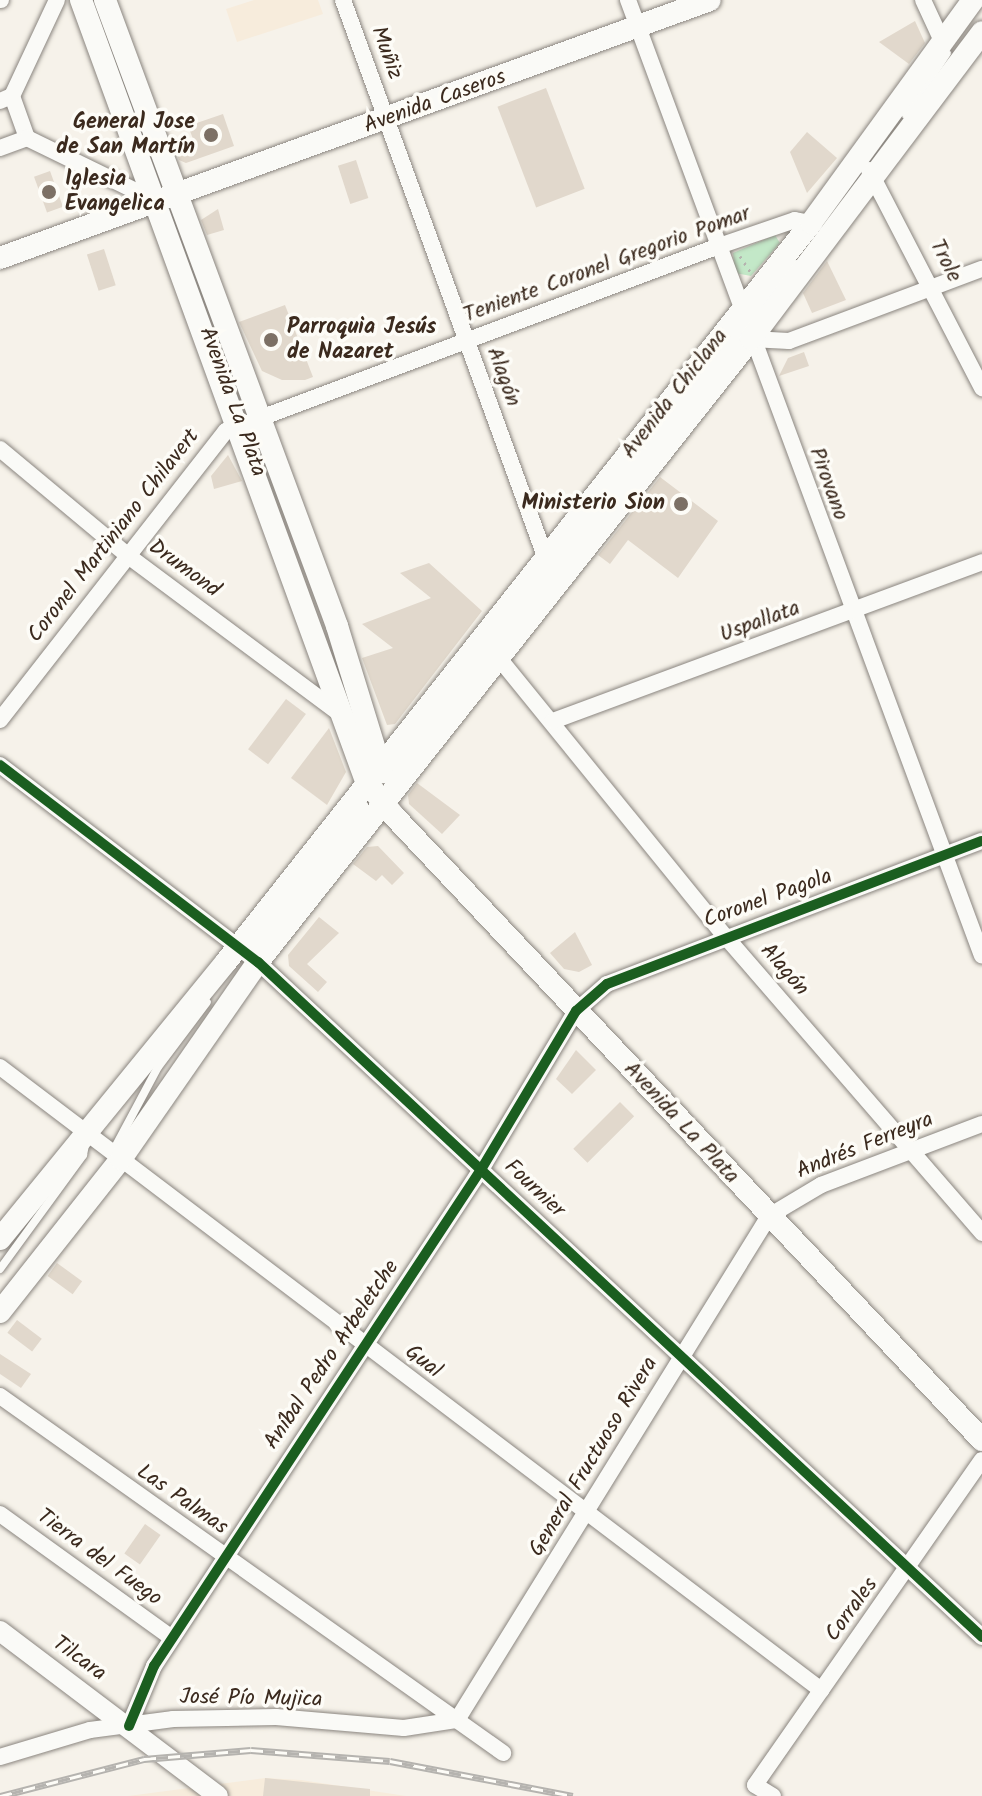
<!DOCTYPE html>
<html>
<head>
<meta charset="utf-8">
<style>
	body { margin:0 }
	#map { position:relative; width:982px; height:1796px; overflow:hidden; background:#f6f2ea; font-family:Kalam,sans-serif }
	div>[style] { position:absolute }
	.built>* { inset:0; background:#f7ecdc }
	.green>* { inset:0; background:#c3e8c8 }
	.building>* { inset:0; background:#e1d8cc; transform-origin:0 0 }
	.path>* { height:3px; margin-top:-1.5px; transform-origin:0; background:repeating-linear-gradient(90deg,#b5b3af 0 2px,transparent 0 8px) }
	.roads { filter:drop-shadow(0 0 2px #8a857f) drop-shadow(0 0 2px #8a857f) }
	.service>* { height:8px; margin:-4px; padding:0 4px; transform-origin:4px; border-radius:4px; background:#fafaf7 }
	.minor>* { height:16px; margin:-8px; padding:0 8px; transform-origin:8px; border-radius:8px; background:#fafaf7 }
	.tertiary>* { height:20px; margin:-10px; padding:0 10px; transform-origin:10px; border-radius:10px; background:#fafaf7 }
	.secondary>* { height:22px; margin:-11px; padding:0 11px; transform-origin:11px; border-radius:11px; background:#fafaf7 }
	.rail>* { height:7px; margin-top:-3.5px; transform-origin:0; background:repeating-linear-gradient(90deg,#fdfcf7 0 12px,#b5b3af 0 24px); box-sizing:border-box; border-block:2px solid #b5b3af }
	.cycleway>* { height:10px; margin:-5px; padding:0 5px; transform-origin:5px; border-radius:5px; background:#1b5e20 }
	.dots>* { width:22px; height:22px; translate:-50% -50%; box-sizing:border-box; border:4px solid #fdfcf7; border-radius:50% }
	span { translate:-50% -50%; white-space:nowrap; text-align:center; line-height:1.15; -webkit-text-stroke:7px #fdfcf7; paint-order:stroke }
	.street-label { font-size:22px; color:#3b2a1e }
	.poi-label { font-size:22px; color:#3b2a1e; font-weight:700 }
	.right { translate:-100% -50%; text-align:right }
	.left { translate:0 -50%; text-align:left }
</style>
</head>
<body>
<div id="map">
	<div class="built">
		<i style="clip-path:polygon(254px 0,318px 0,323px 14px,237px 42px,226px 9px)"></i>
		<i style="clip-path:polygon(265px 1778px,301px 1780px,406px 1796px,128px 1796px)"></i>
	</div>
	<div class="green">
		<i style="clip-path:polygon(775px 235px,780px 243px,751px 276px,735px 273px,733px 253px)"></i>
	</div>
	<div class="building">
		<i style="clip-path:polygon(915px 21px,925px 43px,909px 64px,879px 42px)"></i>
		<i style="left:546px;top:88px;width:108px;height:52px;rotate:69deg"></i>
		<i style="clip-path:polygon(223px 114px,234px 146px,186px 163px,179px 160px,176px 151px,195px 144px,188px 126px)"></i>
		<i style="clip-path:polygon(807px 132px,837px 158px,807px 193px,790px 152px)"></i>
		<i style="left:356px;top:160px;width:40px;height:19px;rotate:72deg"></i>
		<i style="left:50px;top:171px;width:38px;height:17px;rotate:70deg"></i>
		<i style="clip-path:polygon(218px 209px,224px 230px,207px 235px,201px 220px)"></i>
		<i style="left:104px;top:249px;width:38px;height:18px;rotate:72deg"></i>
		<i style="clip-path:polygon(827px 261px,846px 300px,812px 313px,803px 293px)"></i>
		<i style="clip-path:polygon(285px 305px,313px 377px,305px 380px,282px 380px,262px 371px,239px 322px)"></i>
		<i style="clip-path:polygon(804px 352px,809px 366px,779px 376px,788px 358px)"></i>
		<i style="clip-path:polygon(228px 455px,242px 481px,214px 489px,211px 476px)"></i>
		<i style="clip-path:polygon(660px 477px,718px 521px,678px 578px,628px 540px,610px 564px,598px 555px)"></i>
		<i style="clip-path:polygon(429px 563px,482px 611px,395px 724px,387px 725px,362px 658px,393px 648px,362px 624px,431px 598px,400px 573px)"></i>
		<i style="left:286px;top:699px;width:25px;height:63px;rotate:37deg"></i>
		<i style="clip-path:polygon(329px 728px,346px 772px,327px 805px,291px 778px)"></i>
		<i style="clip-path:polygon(417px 783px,460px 815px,442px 834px,409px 804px,408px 795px)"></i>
		<i style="clip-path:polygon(378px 846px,404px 873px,392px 885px,382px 875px,376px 881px,353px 864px,367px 847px)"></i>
		<i style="clip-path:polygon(319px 917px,339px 933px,307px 964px,327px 982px,318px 992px,289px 966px,288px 955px)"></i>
		<i style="clip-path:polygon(575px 932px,592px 965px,579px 972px,564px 969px,550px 953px)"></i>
		<i style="clip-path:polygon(576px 1050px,596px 1070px,572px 1094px,556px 1079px)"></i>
		<i style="left:620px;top:1102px;width:20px;height:66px;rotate:45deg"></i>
		<i style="left:57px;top:1263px;width:31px;height:16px;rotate:36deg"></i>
		<i style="left:17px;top:1320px;width:31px;height:16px;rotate:37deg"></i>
		<i style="clip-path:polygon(0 1354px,31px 1374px,21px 1388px,0 1374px)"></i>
		<i style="left:145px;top:1524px;width:19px;height:36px;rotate:35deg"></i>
		<i style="clip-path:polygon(265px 1778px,370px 1789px,370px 1796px,263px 1796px)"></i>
	</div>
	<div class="path">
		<i style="left:740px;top:256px;width:20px;rotate:57deg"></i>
	</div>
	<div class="roads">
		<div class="service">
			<i style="left:906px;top:115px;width:74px;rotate:-56.5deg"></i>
			<i style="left:385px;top:779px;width:658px;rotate:-51.6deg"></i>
			<i style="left:246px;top:954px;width:190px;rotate:-51.6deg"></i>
			<i style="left:112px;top:1153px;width:98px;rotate:-61.9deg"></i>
			<i style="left:158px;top:1067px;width:81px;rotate:-53deg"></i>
			<i style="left:0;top:1269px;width:141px;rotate:-53.9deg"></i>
			<i style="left:83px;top:1155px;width:10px;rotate:-79deg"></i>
		</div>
		<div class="minor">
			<i style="left:0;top:0;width:1px"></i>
			<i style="left:343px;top:0;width:595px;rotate:70.04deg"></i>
			<i style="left:628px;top:0;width:1019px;rotate:69.68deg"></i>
			<i style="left:923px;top:0;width:45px;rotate:65.1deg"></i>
			<i style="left:12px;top:96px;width:106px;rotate:-64.9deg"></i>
			<i style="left:0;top:101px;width:13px;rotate:-23deg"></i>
			<i style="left:12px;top:96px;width:45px;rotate:70.3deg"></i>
			<i style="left:0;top:148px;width:29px;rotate:-20deg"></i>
			<i style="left:27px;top:138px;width:146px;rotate:26deg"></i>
			<i style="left:869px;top:170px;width:246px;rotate:62.6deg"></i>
			<i style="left:751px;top:339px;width:38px;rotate:3deg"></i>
			<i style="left:789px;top:341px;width:206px;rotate:-20.5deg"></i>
			<i style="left:0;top:449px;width:165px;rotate:39.8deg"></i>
			<i style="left:127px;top:555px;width:269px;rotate:36.7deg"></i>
			<i style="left:498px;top:657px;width:360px;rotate:50.9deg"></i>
			<i style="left:725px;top:936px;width:393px;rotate:49.1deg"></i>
			<i style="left:0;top:720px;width:367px;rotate:-52deg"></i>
			<i style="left:226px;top:431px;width:527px;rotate:-20.57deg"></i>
			<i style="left:719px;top:246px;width:80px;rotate:-18.9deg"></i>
			<i style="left:795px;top:220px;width:16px;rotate:11deg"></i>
			<i style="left:553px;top:721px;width:458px;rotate:-20.3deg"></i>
			<i style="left:0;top:765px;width:325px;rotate:37.4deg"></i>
			<i style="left:258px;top:962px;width:990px;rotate:42.99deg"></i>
			<i style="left:0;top:1067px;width:1031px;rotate:37.19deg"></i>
			<i style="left:0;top:1396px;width:617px;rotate:35.36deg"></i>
			<i style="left:0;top:1514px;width:212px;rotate:35.8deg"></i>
			<i style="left:457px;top:1720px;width:593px;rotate:-58.24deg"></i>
			<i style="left:769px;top:1216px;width:61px;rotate:-30.8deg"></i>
			<i style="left:821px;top:1185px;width:172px;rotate:-20.8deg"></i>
			<i style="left:129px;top:1726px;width:65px;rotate:-67.4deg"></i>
			<i style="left:154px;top:1666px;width:596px;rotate:-56.63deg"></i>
			<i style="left:482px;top:1168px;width:183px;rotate:-59.1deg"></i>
			<i style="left:576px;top:1011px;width:41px;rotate:-41.1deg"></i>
			<i style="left:607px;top:984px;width:401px;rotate:-20.9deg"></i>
			<i style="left:0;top:1757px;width:94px;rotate:-16.7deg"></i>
			<i style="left:90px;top:1730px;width:84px;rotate:-7.5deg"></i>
			<i style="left:173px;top:1719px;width:103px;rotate:-1.1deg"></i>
			<i style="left:276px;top:1717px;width:128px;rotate:4.9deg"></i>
			<i style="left:404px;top:1728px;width:54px;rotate:-8.6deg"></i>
			<i style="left:773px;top:1796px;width:21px;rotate:-149deg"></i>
			<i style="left:755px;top:1785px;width:396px;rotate:-55.1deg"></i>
		</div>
		<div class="tertiary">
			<i style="left:0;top:1631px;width:273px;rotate:37.1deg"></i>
		</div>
		<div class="secondary">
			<i style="left:81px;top:0;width:831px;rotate:69.95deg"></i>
			<i style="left:366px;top:781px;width:43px;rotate:51.5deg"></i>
			<i style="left:393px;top:815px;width:859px;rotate:46.7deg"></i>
			<i style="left:105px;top:0;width:668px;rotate:69.66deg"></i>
			<i style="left:337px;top:626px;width:153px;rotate:72.9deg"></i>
			<i style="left:0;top:258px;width:755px;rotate:-19.97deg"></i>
			<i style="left:0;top:1239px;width:357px;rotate:-50.8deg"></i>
			<i style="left:226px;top:962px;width:943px;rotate:-51.63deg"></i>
			<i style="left:811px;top:223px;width:276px;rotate:-54deg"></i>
			<i style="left:0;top:1312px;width:195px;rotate:-51.7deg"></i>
			<i style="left:121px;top:1159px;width:240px;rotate:-55.2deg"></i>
			<i style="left:258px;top:962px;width:794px;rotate:-51.64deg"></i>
			<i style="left:751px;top:339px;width:384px;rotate:-53deg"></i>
		</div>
	</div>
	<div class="rail">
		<i style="left:0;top:1796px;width:149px;rotate:-14.4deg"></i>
		<i style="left:144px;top:1759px;width:107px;rotate:-4.8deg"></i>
		<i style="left:251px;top:1750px;width:139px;rotate:4.5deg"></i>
		<i style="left:390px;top:1761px;width:186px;rotate:10.8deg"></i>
	</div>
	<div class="cycleway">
		<i style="left:0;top:765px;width:325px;rotate:37.4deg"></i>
		<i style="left:258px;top:962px;width:990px;rotate:42.99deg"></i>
		<i style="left:129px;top:1726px;width:65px;rotate:-67.4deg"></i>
		<i style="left:154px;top:1666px;width:596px;rotate:-56.63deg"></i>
		<i style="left:482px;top:1168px;width:183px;rotate:-59.1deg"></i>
		<i style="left:576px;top:1011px;width:41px;rotate:-41.1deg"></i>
		<i style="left:607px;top:984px;width:401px;rotate:-20.9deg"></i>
	</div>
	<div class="dots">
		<i style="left:211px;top:135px;background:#7c7065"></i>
		<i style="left:49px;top:192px;background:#7c7065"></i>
		<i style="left:271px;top:340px;background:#7c7065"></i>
		<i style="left:681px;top:504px;background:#7c7065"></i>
	</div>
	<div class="street-label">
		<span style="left:386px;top:53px;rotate:70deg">Muñiz</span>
		<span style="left:435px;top:102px;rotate:-20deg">Avenida Caseros</span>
		<span style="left:945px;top:261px;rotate:63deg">Trole</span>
		<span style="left:607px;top:265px;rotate:-20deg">Teniente Coronel Gregorio Pomar</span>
		<span style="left:503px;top:377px;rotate:70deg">Alagón</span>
		<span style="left:675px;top:394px;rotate:-52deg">Avenida Chiclana</span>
		<span style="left:232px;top:402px;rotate:70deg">Avenida La Plata</span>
		<span style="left:828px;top:484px;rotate:70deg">Pirovano</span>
		<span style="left:114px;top:536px;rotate:-52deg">Coronel Martiniano Chilavert</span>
		<span style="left:184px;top:569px;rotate:36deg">Drumond</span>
		<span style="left:760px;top:622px;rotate:-20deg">Uspallata</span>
		<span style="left:768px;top:899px;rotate:-20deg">Coronel Pagola</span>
		<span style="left:784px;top:970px;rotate:49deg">Alagón</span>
		<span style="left:681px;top:1123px;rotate:47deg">Avenida La Plata</span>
		<span style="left:865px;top:1146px;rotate:-22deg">Andrés Ferreyra</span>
		<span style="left:534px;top:1189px;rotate:43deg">Fournier</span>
		<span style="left:332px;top:1355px;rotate:-56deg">Aníbal Pedro Arbeletche</span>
		<span style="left:423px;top:1362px;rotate:38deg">Gual</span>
		<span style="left:594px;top:1457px;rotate:-59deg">General Fructuoso Rivera</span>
		<span style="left:182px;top:1500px;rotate:35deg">Las Palmas</span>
		<span style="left:99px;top:1558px;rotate:36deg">Tierra del Fuego</span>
		<span style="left:852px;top:1610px;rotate:-54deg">Corrales</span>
		<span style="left:79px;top:1659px;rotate:36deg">Tilcara</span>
		<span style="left:251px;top:1699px;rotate:1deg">José Pío Mujica</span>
	</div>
	<div class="poi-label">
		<span class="right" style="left:195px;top:135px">General Jose<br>de San Martín</span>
		<span class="left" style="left:65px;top:192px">Iglesia<br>Evangelica</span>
		<span class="left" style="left:287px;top:340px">Parroquia Jesús<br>de Nazaret</span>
		<span class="right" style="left:665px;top:504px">Ministerio Sion</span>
	</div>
</div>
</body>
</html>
